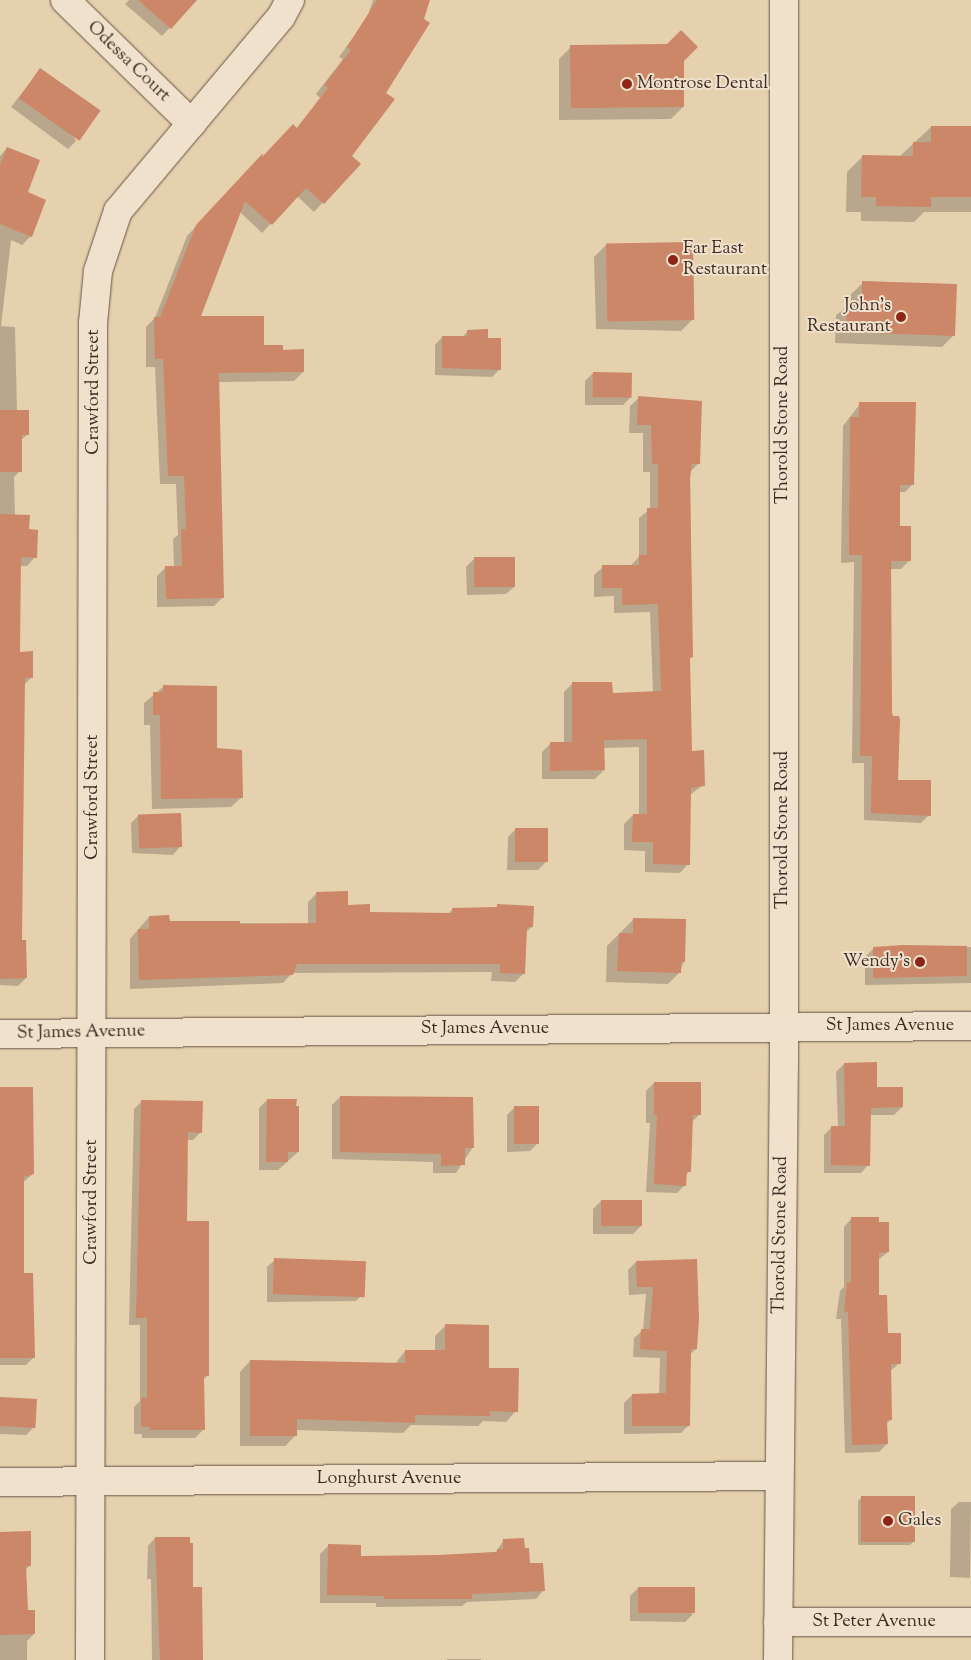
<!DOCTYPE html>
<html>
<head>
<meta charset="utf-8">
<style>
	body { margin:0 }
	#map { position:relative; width:971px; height:1660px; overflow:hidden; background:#e6d1af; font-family:"Sorts Mill Goudy",serif }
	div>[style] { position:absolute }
	.shadow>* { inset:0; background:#0003; transform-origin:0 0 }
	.building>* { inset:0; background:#cc8668; transform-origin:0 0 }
	.roads { filter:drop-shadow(0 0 1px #675447) drop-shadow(0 0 1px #675447) }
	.minor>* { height:28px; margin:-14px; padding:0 14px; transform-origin:14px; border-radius:14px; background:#efe1cb }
	.secondary>* { height:28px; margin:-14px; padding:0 14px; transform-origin:14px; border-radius:14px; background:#efe1cb }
	.dots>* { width:14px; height:14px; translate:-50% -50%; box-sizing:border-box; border:2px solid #efe1cb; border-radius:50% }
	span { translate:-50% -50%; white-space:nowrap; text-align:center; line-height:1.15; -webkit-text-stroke:4px #efe1cb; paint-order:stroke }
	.street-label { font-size:18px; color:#3d2b24 }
	.poi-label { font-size:18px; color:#3d2b24 }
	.left { translate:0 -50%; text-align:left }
	.right { translate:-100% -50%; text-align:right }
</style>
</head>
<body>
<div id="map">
	<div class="shadow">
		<i style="clip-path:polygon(129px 0,190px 0,193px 3px,162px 36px,125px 4px)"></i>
		<i style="clip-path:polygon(373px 0,429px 0,350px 156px,359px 164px,314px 212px,297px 196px,262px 233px,240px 212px,199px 318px,263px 346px,282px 351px,303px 372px,294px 381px,218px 382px,223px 597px,214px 606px,157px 607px,157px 576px,166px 567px,174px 567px,173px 539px,178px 535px,176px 484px,160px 484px,155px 367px,146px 367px,146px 327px,155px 318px,187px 236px,254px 164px,296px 129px,320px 98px,316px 94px,343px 59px,339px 57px,367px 18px)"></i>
		<i style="clip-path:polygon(571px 47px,682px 61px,683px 107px,671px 119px,559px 120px,559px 59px)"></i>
		<i style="clip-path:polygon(40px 70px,76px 141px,68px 149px,11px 107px)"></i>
		<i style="clip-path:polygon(931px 127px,971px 129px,971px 212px,924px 212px,914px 222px,861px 221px,861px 212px,846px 212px,847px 172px,862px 157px,899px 157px)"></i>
		<i style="clip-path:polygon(7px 148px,26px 193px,31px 236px,22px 245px,11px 240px,1px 326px,15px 327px,17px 412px,28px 434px,20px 441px,20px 471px,14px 477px,15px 516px,28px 530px,35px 557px,27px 566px,20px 566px,19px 653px,32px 677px,24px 685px,21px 941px,26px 978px,18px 986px,0 985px,0 156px)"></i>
		<i style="clip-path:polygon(606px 245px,693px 319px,681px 331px,596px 329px,594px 257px)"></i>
		<i style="clip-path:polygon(evenodd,863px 283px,954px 335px,942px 347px,835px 343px,836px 315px,851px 304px,851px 294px,863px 283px,861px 293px,863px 293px,863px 309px,860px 309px,861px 293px)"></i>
		<i style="clip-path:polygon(468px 331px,487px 339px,500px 369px,492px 377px,435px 375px,435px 345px,442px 337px,462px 337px)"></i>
		<i style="clip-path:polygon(593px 373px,631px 397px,623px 405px,585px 405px,585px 381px)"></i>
		<i style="clip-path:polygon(639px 398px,701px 402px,698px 464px,690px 472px,692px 657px,688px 660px,691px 752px,703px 785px,690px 795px,688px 864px,680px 873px,645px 872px,645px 851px,624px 850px,624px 824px,633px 815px,639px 816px,639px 747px,603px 748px,604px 770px,595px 779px,542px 779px,542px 752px,551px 743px,564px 743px,564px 692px,572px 684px,611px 694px,653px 693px,650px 612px,614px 613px,614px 596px,594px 597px,594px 575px,603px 567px,631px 565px,639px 557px,639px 518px,650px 509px,650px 472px,643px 472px,643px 433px,629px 433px,630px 406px)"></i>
		<i style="clip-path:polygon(860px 404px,913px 484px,905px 492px,899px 492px,899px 528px,909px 561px,901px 569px,889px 569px,892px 717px,897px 781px,929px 815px,921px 823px,864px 820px,864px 763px,852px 763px,854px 562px,841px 563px,843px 426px)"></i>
		<i style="clip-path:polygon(474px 559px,514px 587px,506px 594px,467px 595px,466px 567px)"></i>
		<i style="clip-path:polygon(163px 687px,216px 749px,242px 797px,231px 807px,152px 809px,150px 725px,144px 725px,144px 703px)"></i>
		<i style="clip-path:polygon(139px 815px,180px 847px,173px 855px,132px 853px,131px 823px)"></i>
		<i style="clip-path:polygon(516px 829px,546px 862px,538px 870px,507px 870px,508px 837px)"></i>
		<i style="clip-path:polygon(317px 893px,369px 914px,448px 914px,453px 909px,495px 908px,498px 905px,532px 927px,526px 932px,524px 973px,515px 982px,491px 981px,492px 972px,292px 973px,283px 983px,130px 989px,130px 939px,149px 917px,168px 922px,308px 924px,308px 902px)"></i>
		<i style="clip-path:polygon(634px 919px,684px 961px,680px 972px,668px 984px,606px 982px,607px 946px)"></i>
		<i style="clip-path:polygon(971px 947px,971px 983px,865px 985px,865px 957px,873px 949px)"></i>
		<i style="clip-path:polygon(844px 1064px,902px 1107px,894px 1115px,869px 1115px,868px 1165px,861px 1173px,824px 1173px,824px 1135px,832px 1127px,838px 1127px,836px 1072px)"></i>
		<i style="clip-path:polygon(654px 1083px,699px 1115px,691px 1123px,689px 1172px,685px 1176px,685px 1185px,677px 1193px,646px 1192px,650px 1123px,646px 1123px,646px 1091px)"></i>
		<i style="clip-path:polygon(0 1088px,33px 1174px,22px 1183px,22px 1274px,34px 1357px,26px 1365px,0 1365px)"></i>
		<i style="clip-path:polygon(340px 1097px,473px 1147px,456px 1173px,433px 1173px,433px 1162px,332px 1159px,332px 1105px)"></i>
		<i style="clip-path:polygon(267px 1100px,298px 1152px,278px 1170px,259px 1170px,259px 1108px)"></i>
		<i style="clip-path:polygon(142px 1101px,201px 1132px,193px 1140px,187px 1140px,186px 1222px,208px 1375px,203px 1380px,203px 1430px,195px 1438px,142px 1438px,142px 1434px,134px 1434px,134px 1407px,140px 1401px,140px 1325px,129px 1325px,134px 1109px)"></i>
		<i style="clip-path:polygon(515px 1107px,538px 1143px,530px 1151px,507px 1152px,507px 1115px)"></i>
		<i style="clip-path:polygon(601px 1201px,641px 1226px,633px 1234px,593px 1234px,593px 1209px)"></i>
		<i style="clip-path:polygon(851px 1219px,888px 1252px,878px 1260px,878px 1296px,886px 1335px,900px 1363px,890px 1371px,891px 1420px,886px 1424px,887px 1444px,879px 1452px,845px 1453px,841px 1319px,836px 1319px,840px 1291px,844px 1287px,844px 1227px)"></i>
		<i style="clip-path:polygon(275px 1260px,364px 1293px,356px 1301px,267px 1302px,267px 1267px)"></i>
		<i style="clip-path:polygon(636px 1262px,696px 1349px,689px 1355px,689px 1425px,681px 1433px,624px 1434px,624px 1403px,632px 1395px,659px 1395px,660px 1358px,633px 1357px,634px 1338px,643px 1330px,646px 1294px,629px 1295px,628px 1270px)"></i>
		<i style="clip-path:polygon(446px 1325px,487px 1369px,516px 1411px,506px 1422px,483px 1421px,478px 1426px,411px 1425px,403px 1433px,296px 1430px,296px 1435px,285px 1446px,240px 1446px,240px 1372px,250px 1361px,395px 1364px,405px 1351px,435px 1351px,435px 1336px)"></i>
		<i style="clip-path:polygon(0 1399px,34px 1427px,26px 1435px,0 1434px)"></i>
		<i style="clip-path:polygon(862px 1497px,913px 1542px,910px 1545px,858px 1545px,858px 1501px)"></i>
		<i style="clip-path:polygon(959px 1502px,971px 1502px,970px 1578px,950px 1577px,951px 1509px)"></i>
		<i style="clip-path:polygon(0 1533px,30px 1566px,25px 1570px,27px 1611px,34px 1634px,27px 1641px,27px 1660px,0 1660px)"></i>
		<i style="clip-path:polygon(155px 1538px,192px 1589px,201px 1660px,152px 1660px,151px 1579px,147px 1579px,148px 1546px)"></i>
		<i style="clip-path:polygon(503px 1541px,529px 1565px,543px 1591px,536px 1599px,467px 1602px,462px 1606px,376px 1607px,376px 1603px,320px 1603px,320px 1554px,328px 1546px,360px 1557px,438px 1556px,496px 1552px)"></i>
		<i style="clip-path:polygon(638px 1588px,693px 1614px,685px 1622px,630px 1621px,630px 1596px)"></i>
		<i style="left:447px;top:1659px;width:34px;height:2px"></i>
	</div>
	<div class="building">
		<i style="clip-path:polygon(138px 0,197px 0,171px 29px)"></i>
		<i style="clip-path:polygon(377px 0,430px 0,424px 19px,430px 23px,386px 93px,395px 99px,352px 156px,361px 164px,324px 204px,306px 188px,272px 225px,245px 201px,201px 316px,264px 316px,264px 345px,283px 345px,283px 350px,304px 349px,304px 372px,219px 373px,224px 598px,166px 599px,165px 566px,182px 566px,181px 529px,186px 529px,184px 476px,168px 476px,163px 359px,155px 359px,154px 317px,160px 317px,196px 225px,263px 153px,262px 157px,293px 124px,297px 128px,328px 88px,324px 85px,351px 50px,347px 47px)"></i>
		<i style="clip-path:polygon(681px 30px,698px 47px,684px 61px,684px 107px,571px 108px,570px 45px,667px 44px)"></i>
		<i style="left:40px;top:68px;width:74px;height:37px;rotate:35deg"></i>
		<i style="clip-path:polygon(931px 126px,971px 126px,971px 197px,931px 197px,931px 207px,876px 206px,876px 197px,861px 197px,862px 155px,913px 156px,913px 142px,931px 142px)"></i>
		<i style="clip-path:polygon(7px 147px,40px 160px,28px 192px,46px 200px,32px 237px,0 224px,0 165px)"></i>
		<i style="left:693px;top:242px;width:78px;height:87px;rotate:89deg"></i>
		<i style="clip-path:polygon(862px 281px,957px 284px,955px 336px,846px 332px,847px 302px,862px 303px)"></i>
		<i style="clip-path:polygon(488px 329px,488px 338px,501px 338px,501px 370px,442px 368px,442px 336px,467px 336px,467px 330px)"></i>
		<i style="left:593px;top:372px;width:39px;height:25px;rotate:1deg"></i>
		<i style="clip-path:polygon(638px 396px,702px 401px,700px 464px,692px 464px,690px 478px,693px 657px,690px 658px,692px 751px,704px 750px,705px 786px,691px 788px,690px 865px,653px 864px,653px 842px,632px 842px,633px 814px,647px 814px,647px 739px,604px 740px,605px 770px,550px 771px,550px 742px,572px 742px,572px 682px,612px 682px,613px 693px,661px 691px,658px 604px,622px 605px,622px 588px,602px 588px,602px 565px,639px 565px,639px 555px,647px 555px,647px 508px,658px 508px,658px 464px,652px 464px,651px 425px,637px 425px)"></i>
		<i style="clip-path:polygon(859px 402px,916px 402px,914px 485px,900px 485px,900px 526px,911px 526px,911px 561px,891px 561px,892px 712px,893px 716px,899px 716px,900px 720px,898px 780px,931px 780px,931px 816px,871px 813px,872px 756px,860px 756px,862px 555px,849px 555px,850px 417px,859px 417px)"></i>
		<i style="clip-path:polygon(0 410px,29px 410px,29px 435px,22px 435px,22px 472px,0 472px)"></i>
		<i style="clip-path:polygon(0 514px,30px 515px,29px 529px,38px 530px,37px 558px,21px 557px,20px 652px,33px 651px,33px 678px,25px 678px,22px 940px,26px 940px,27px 978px,0 979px)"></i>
		<i style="left:515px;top:557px;width:30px;height:41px;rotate:90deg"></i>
		<i style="clip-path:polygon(163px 685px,217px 686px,217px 748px,242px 750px,243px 798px,161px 799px,160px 715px,153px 715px,153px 692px,163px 692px)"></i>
		<i style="left:181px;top:813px;width:34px;height:43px;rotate:88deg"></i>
		<i style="left:515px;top:828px;width:33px;height:34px"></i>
		<i style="clip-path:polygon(348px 891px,348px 905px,370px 904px,370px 912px,452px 913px,452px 908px,497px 907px,497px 904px,534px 906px,533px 927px,527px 927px,525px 974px,500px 973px,500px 964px,297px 964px,293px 975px,139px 980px,138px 929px,149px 929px,149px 916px,169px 915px,170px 921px,240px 921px,240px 924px,316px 923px,316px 892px)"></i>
		<i style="clip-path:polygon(633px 918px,686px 919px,685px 962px,681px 962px,681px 973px,617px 971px,619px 933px,633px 933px)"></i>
		<i style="clip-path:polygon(903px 945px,967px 946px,967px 976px,873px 978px,873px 947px)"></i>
		<i style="clip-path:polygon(877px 1062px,877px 1087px,903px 1087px,903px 1107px,871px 1108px,870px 1166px,831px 1165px,831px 1126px,845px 1126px,844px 1063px)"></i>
		<i style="clip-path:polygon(654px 1082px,701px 1082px,701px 1115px,693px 1115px,691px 1172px,687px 1172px,686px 1186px,654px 1184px,657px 1115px,654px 1115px)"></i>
		<i style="clip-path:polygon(0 1087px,33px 1087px,34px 1174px,24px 1177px,24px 1273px,33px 1273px,35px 1358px,0 1358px)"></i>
		<i style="clip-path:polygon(340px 1096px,473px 1097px,474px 1148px,465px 1148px,465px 1165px,441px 1166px,441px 1154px,340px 1152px)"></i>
		<i style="clip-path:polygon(267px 1099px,297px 1099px,296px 1106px,299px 1106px,299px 1152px,288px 1152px,288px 1162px,266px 1162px)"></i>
		<i style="clip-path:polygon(141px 1100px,203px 1101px,202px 1133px,188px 1132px,187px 1221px,209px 1221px,209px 1376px,204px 1376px,205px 1430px,150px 1430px,150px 1427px,141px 1427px,141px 1398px,147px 1398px,147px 1318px,136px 1318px)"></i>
		<i style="left:514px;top:1106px;width:25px;height:38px"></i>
		<i style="left:601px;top:1200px;width:41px;height:26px"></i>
		<i style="clip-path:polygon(851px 1217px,879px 1217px,879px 1222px,889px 1222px,889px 1252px,879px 1253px,879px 1295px,887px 1295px,888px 1333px,901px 1333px,901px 1364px,891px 1364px,892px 1420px,887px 1420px,888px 1444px,852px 1445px,848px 1312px,844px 1311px,847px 1282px,851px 1282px)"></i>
		<i style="left:274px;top:1258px;width:92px;height:36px;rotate:2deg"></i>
		<i style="clip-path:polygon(697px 1259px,699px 1319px,697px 1349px,691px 1349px,690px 1426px,632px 1426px,632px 1394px,666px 1393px,667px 1351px,640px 1349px,641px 1329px,650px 1329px,653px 1287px,637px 1287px,636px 1261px)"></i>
		<i style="clip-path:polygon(445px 1324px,489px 1325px,489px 1368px,519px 1368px,518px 1412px,490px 1411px,490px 1416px,415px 1415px,415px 1423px,297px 1419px,297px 1436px,250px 1436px,250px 1360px,405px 1363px,405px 1350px,445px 1350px)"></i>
		<i style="left:0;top:1397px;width:37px;height:29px;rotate:3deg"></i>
		<i style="left:861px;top:1496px;width:54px;height:46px"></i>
		<i style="clip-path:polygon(31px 1531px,31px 1566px,26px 1566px,28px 1610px,35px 1610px,35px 1634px,0 1635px,0 1532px)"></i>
		<i style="clip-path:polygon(155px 1537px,190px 1537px,190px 1543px,193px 1543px,193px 1587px,202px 1587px,203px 1660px,160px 1660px)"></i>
		<i style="clip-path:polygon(524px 1538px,525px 1548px,529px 1548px,530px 1563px,543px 1563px,545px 1591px,472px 1594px,472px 1599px,384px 1599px,384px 1596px,327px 1595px,328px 1544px,361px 1545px,361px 1556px,438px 1555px,497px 1552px,497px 1549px,503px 1549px,503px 1539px)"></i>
		<i style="left:638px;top:1587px;width:57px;height:26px"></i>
	</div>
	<div class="roads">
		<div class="minor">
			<i style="left:65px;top:0;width:177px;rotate:44.3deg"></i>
			<i style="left:0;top:1034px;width:971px;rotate:-0.47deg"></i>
			<i style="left:0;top:1482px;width:779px;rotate:-0.44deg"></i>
			<i style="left:778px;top:1622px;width:193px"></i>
			<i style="left:90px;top:1660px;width:1337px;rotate:-89.87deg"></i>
			<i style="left:93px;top:323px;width:52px;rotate:-84.5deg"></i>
			<i style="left:98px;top:271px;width:63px;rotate:-71.6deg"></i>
			<i style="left:118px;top:211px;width:253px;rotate:-50deg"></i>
			<i style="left:281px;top:17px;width:19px;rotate:-62deg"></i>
		</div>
		<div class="secondary">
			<i style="left:778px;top:1660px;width:601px;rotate:-89.43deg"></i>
			<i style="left:784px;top:1059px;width:1059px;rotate:-90deg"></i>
		</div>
	</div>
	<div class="dots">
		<i style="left:627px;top:84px;background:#8f2418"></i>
		<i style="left:673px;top:260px;background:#8f2418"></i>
		<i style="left:901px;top:317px;background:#8f2418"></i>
		<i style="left:920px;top:962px;background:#8f2418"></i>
		<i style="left:888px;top:1521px;background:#8f2418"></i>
	</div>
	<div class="street-label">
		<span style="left:128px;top:62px;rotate:44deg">Odessa Court</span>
		<span style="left:94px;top:392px;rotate:-90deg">Crawford Street</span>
		<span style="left:783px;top:425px;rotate:-90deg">Thorold Stone Road</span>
		<span style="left:93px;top:797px;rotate:-90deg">Crawford Street</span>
		<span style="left:783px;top:830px;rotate:-90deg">Thorold Stone Road</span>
		<span style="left:890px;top:1026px">St James Avenue</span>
		<span style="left:485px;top:1029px">St James Avenue</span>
		<span style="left:81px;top:1033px;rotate:-1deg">St James Avenue</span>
		<span style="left:92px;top:1202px;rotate:-90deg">Crawford Street</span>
		<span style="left:781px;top:1235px;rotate:-89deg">Thorold Stone Road</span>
		<span style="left:389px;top:1479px">Longhurst Avenue</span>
		<span style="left:874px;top:1622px">St Peter Avenue</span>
	</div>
	<div class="poi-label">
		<span class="left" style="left:637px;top:84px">Montrose Dental</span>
		<span class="left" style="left:683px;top:260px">Far East<br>Restaurant</span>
		<span class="right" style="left:891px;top:317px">John's<br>Restaurant</span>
		<span class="right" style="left:910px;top:962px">Wendy's</span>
		<span class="left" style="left:898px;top:1521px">Gales</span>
	</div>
</div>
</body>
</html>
